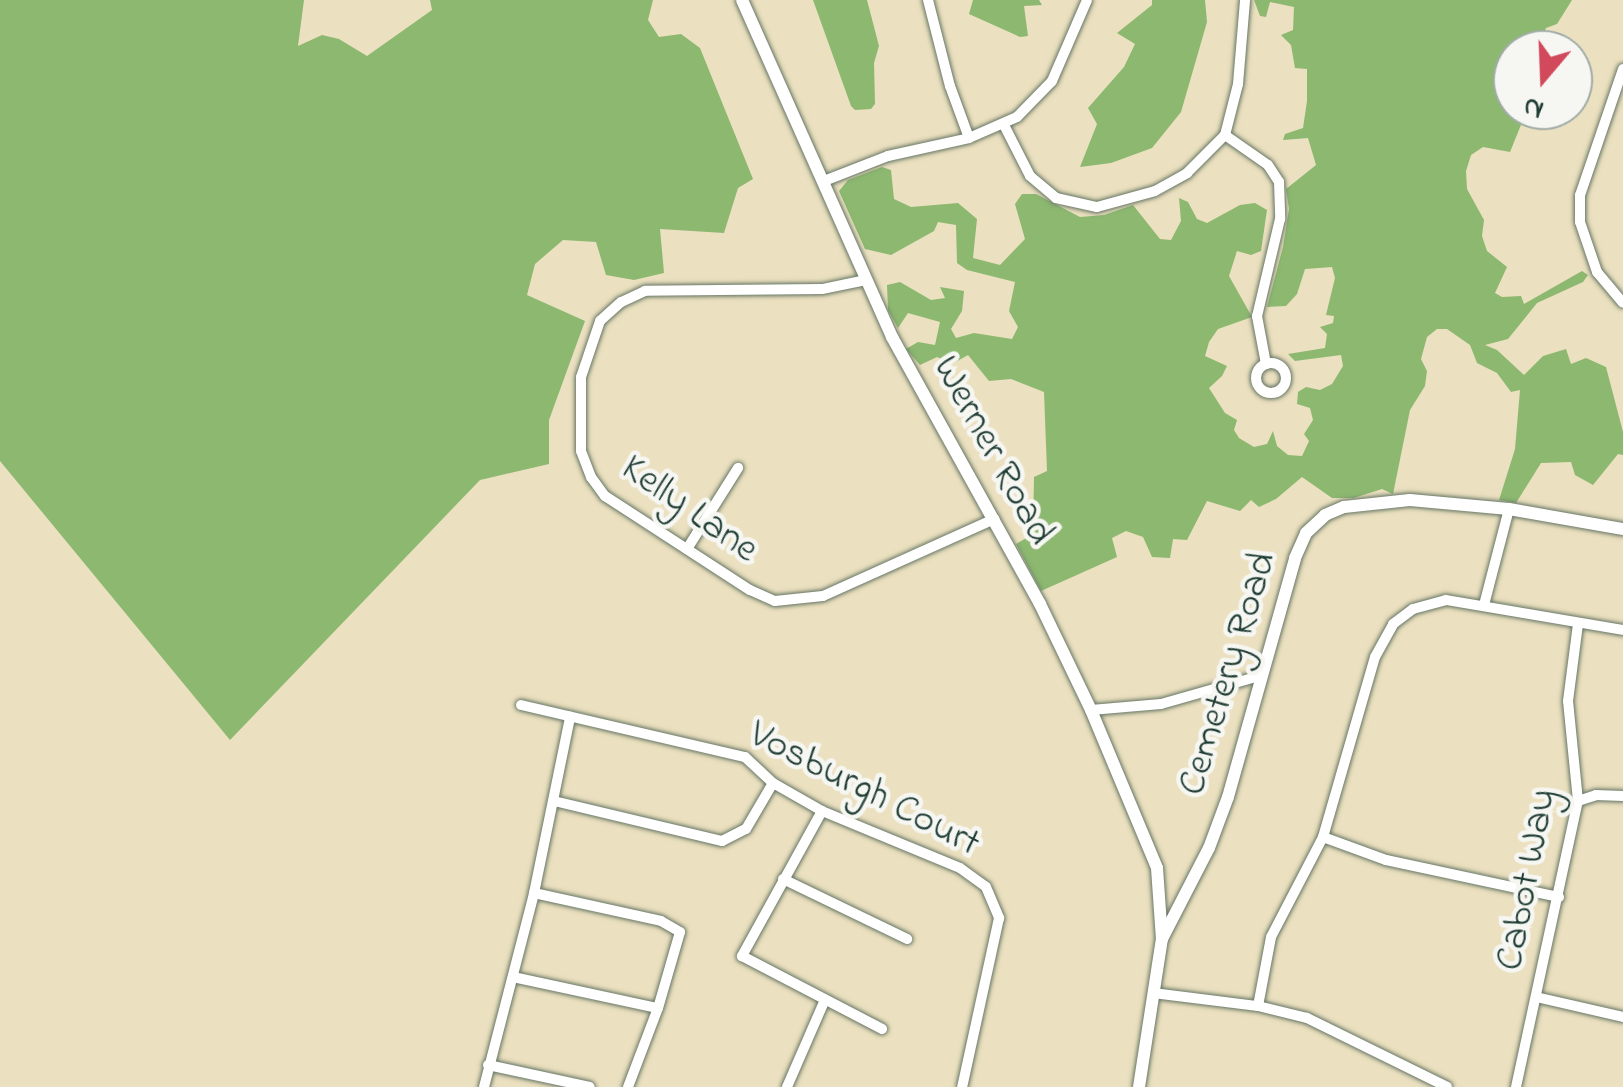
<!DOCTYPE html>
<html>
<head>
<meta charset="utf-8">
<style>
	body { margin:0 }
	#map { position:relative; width:1623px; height:1087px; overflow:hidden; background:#ebe0bf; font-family:"Indie Flower",sans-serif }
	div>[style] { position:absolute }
	.forest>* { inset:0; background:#8cb870 }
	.roads { filter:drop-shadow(0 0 2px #667665) drop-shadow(0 0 2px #667665) }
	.minor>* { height:10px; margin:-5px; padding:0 5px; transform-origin:5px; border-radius:5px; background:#fff }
	.minor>.ring { margin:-5px; padding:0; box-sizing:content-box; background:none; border:10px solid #fff; border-radius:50% }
	.tertiary>* { height:12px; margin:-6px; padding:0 6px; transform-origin:6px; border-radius:6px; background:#fff }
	span { translate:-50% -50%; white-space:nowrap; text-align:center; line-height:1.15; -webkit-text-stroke:9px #f6f6f2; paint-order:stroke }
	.street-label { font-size:40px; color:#1f3d34 }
	.north { position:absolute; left:1493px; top:30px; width:100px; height:100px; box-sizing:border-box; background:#f6f6f2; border:2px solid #a0aca6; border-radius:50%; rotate:199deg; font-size:28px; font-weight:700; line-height:40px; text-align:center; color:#1f3d34 }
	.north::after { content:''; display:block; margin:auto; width:35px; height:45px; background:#d1495b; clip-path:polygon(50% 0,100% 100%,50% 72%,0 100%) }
</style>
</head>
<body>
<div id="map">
	<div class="forest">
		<i style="clip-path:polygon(0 0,304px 0,298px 46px,322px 35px,339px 39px,367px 56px,432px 10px,430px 0,653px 0,648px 20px,659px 37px,681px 34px,700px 48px,753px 179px,738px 188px,724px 233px,660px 229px,664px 273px,634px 280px,606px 275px,596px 242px,563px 240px,535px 264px,527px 295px,585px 321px,549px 420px,549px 464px,480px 480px,230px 740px,0 461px)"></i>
		<i style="clip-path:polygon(813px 0,867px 0,879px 46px,874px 63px,875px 104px,871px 109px,855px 110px,851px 106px)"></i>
		<i style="clip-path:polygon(973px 0,1039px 0,1042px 5px,1024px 6px,1028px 36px,1020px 37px,969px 14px)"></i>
		<i style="clip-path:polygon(1152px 0,1205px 0,1207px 22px,1181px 112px,1152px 148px,1111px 163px,1080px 167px,1097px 124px,1088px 108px,1124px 67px,1135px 44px,1117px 33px,1152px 5px)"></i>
		<i style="clip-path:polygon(1254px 0,1572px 0,1557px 24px,1546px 28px,1538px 50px,1513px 50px,1513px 110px,1527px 110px,1510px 152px,1483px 147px,1471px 155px,1466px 171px,1467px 189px,1484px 220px,1482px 236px,1487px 251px,1507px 267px,1495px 293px,1502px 297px,1521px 296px,1524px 304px,1582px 271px,1588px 275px,1583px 282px,1537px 303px,1508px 339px,1485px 345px,1497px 350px,1524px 375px,1543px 356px,1566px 349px,1571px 364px,1586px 358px,1606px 367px,1623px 432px,1623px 455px,1618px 454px,1593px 485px,1575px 475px,1571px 462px,1541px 463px,1516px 503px,1499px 500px,1515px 449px,1520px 390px,1511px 392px,1497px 373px,1477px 363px,1470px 345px,1447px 329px,1437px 329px,1427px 337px,1421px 359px,1427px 371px,1425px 386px,1410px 410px,1393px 494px,1382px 489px,1354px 498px,1332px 498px,1302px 477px,1276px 499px,1259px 507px,1251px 500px,1240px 511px,1207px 501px,1187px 540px,1173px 539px,1170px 558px,1152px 557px,1143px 537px,1126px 531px,1112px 538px,1117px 557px,1041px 591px,1016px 544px,1033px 534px,1034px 477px,1047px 471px,1044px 392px,1011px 379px,989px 381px,968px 355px,952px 364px,937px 357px,920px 365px,906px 349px,918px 342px,935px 345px,940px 322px,908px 313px,898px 328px,888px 310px,887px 285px,900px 282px,931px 300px,945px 298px,940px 287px,964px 291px,962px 311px,951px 329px,956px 338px,974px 333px,1012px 339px,1018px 327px,1009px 311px,1015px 282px,967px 270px,957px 263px,956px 225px,938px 222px,934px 231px,891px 255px,865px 249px,839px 191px,848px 180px,882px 167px,891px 170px,894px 199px,911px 207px,958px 203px,977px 219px,973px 258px,1000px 265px,1025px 239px,1015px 204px,1022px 194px,1036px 194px,1080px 217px,1104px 215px,1133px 205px,1160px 239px,1171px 240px,1181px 221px,1179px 198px,1188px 202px,1197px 219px,1207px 223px,1240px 205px,1255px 203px,1267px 210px,1261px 251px,1251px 255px,1237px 251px,1229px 276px,1252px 317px,1218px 329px,1209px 342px,1205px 356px,1227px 366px,1222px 376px,1209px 388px,1225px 413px,1237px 420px,1234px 430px,1239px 438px,1254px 447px,1267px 444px,1273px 431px,1277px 446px,1288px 455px,1302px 456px,1309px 441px,1304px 434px,1313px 420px,1310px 408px,1297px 404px,1298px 392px,1306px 387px,1320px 390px,1332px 384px,1343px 366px,1341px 355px,1295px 361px,1288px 354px,1325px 348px,1327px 334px,1320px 327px,1333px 323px,1334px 316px,1326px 315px,1335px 278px,1332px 267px,1305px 269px,1297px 294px,1286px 306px,1267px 307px,1283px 247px,1289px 209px,1286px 189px,1316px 165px,1308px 138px,1283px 140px,1285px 134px,1303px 128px,1307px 101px,1307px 69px,1295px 68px,1291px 45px,1281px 35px,1293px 30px,1294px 7px,1270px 2px,1266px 17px,1260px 16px)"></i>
	</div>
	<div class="roads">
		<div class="minor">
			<i style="left:928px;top:0;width:89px;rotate:75.7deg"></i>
			<i style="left:950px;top:86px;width:55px;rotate:69.9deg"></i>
			<i style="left:1623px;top:69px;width:133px;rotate:108.8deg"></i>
			<i style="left:1580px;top:195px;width:27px;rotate:90deg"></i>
			<i style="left:1580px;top:222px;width:53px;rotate:71.2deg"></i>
			<i style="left:1597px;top:272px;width:40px;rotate:50deg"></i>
			<i style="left:1004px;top:125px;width:57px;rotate:63deg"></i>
			<i style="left:1030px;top:176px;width:34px;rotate:40deg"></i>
			<i style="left:1056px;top:198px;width:42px;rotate:12.4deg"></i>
			<i style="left:1097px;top:207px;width:60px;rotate:-15.4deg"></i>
			<i style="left:1155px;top:191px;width:37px;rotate:-29deg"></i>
			<i style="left:1187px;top:173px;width:54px;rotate:-45deg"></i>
			<i style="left:1225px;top:135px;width:53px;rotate:-75.7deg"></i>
			<i style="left:1238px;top:84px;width:84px;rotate:-85.2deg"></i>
			<i style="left:1225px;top:135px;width:52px;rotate:34.9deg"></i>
			<i style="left:1268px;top:165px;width:20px;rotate:57deg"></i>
			<i style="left:1279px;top:182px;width:37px;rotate:88deg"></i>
			<i style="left:1280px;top:219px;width:100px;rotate:103.3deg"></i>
			<i style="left:1257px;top:316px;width:49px;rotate:79.4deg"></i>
			<i style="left:824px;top:181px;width:69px;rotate:-21.3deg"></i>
			<i style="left:888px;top:156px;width:83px;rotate:-12.5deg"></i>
			<i style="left:969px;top:138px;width:52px;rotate:-23.6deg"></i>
			<i style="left:1017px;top:117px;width:50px;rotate:-45.8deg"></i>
			<i style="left:1052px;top:81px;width:88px;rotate:-66.6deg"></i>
			<i style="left:866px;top:280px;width:45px;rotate:168.4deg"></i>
			<i style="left:822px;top:289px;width:177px;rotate:179.4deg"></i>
			<i style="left:645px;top:291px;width:26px;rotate:155deg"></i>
			<i style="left:621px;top:302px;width:28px;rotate:138deg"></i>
			<i style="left:600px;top:321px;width:59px;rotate:108.7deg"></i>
			<i style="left:581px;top:377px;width:74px;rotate:90deg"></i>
			<i style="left:581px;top:451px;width:28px;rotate:69deg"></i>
			<i style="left:591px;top:477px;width:24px;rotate:54deg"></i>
			<i style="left:605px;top:496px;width:173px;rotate:33deg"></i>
			<i style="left:750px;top:590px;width:27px;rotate:24deg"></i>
			<i style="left:775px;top:601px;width:48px;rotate:-5.9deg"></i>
			<i style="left:823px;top:596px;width:188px;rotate:-24.2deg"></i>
			<i class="ring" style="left:1256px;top:363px;width:20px;height:20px"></i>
			<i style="left:687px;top:549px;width:96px;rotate:-57.8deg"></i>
			<i style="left:1484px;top:605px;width:99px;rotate:-75.4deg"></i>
			<i style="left:521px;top:705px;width:230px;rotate:13.1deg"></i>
			<i style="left:745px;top:757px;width:38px;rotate:43deg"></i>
			<i style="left:773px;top:783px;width:56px;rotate:29.7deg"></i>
			<i style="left:822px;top:811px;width:149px;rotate:22.4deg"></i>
			<i style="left:960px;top:868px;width:32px;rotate:36deg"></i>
			<i style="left:986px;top:887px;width:34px;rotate:67deg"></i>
			<i style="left:999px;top:918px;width:173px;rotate:102.3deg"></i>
			<i style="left:1091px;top:710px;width:70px;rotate:-4.9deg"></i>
			<i style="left:1161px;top:704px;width:106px;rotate:-15.9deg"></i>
			<i style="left:554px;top:801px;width:173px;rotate:13.4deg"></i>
			<i style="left:722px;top:841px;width:27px;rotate:-27deg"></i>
			<i style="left:746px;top:829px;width:53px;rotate:-59.6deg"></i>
			<i style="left:1578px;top:801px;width:19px;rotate:-18deg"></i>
			<i style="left:1596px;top:795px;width:27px;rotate:2deg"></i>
			<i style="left:822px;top:811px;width:166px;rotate:118.9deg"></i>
			<i style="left:742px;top:956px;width:158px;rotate:27.5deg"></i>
			<i style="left:1323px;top:837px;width:67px;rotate:20.1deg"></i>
			<i style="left:1386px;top:860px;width:177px;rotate:12.1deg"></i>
			<i style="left:783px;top:879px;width:138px;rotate:25.8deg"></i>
			<i style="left:534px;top:893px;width:130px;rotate:12.4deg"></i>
			<i style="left:661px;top:921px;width:22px;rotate:30deg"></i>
			<i style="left:680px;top:932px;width:79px;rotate:106.1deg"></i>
			<i style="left:658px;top:1008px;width:85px;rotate:110.8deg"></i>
			<i style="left:513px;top:977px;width:148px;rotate:12.1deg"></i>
			<i style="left:1153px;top:993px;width:106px;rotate:7.1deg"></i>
			<i style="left:1258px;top:1006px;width:50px;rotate:13.8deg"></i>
			<i style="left:1307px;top:1018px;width:156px;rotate:26.2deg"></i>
			<i style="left:1536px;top:997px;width:89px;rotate:12.9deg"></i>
			<i style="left:1258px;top:1006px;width:70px;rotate:-79.3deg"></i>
			<i style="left:1271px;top:937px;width:113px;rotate:-62.5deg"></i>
			<i style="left:1323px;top:837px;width:187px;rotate:-73.9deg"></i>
			<i style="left:1375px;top:657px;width:38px;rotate:-61deg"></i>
			<i style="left:1393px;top:624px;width:25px;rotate:-37deg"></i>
			<i style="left:1413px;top:609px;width:34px;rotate:-15deg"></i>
			<i style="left:1446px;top:600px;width:180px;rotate:9.6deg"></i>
			<i style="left:488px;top:1065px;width:104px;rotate:12.2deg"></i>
			<i style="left:484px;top:1087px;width:200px;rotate:-75.5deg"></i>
			<i style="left:534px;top:893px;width:180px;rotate:-78.4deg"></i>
			<i style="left:787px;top:1087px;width:93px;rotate:-66.5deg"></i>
			<i style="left:1516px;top:1087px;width:293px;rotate:-77.8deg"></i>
			<i style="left:1578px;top:801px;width:100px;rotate:-95.7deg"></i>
			<i style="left:1568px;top:701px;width:78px;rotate:-82.6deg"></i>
		</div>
		<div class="tertiary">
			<i style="left:742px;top:0;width:369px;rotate:66deg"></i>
			<i style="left:892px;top:337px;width:305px;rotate:61deg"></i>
			<i style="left:1040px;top:604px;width:118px;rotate:64.3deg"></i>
			<i style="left:1091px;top:710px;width:171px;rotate:67.3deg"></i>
			<i style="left:1157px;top:868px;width:71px;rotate:86deg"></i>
			<i style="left:1139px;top:1087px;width:150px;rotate:-81.2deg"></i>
			<i style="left:1162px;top:939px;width:102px;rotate:-62.7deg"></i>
			<i style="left:1209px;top:848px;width:54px;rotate:-69.6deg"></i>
			<i style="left:1228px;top:797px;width:248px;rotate:-74.3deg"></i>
			<i style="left:1295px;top:558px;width:27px;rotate:-66deg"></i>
			<i style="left:1306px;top:533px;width:26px;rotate:-43deg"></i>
			<i style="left:1325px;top:515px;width:21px;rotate:-23deg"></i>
			<i style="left:1344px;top:507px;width:66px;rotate:-6.1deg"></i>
			<i style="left:1410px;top:500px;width:99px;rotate:5.2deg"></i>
			<i style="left:1509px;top:509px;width:116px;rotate:10deg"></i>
		</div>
	</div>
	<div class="street-label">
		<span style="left:992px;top:451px;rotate:61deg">Werner Road</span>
		<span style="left:689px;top:510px;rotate:35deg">Kelly Lane</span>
		<span style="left:1229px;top:674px;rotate:-73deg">Cemetery Road</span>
		<span style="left:864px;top:790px;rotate:27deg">Vosburgh Court</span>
		<span style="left:1528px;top:880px;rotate:-79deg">Cabot Way</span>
	</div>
	<div class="north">N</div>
</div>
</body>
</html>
